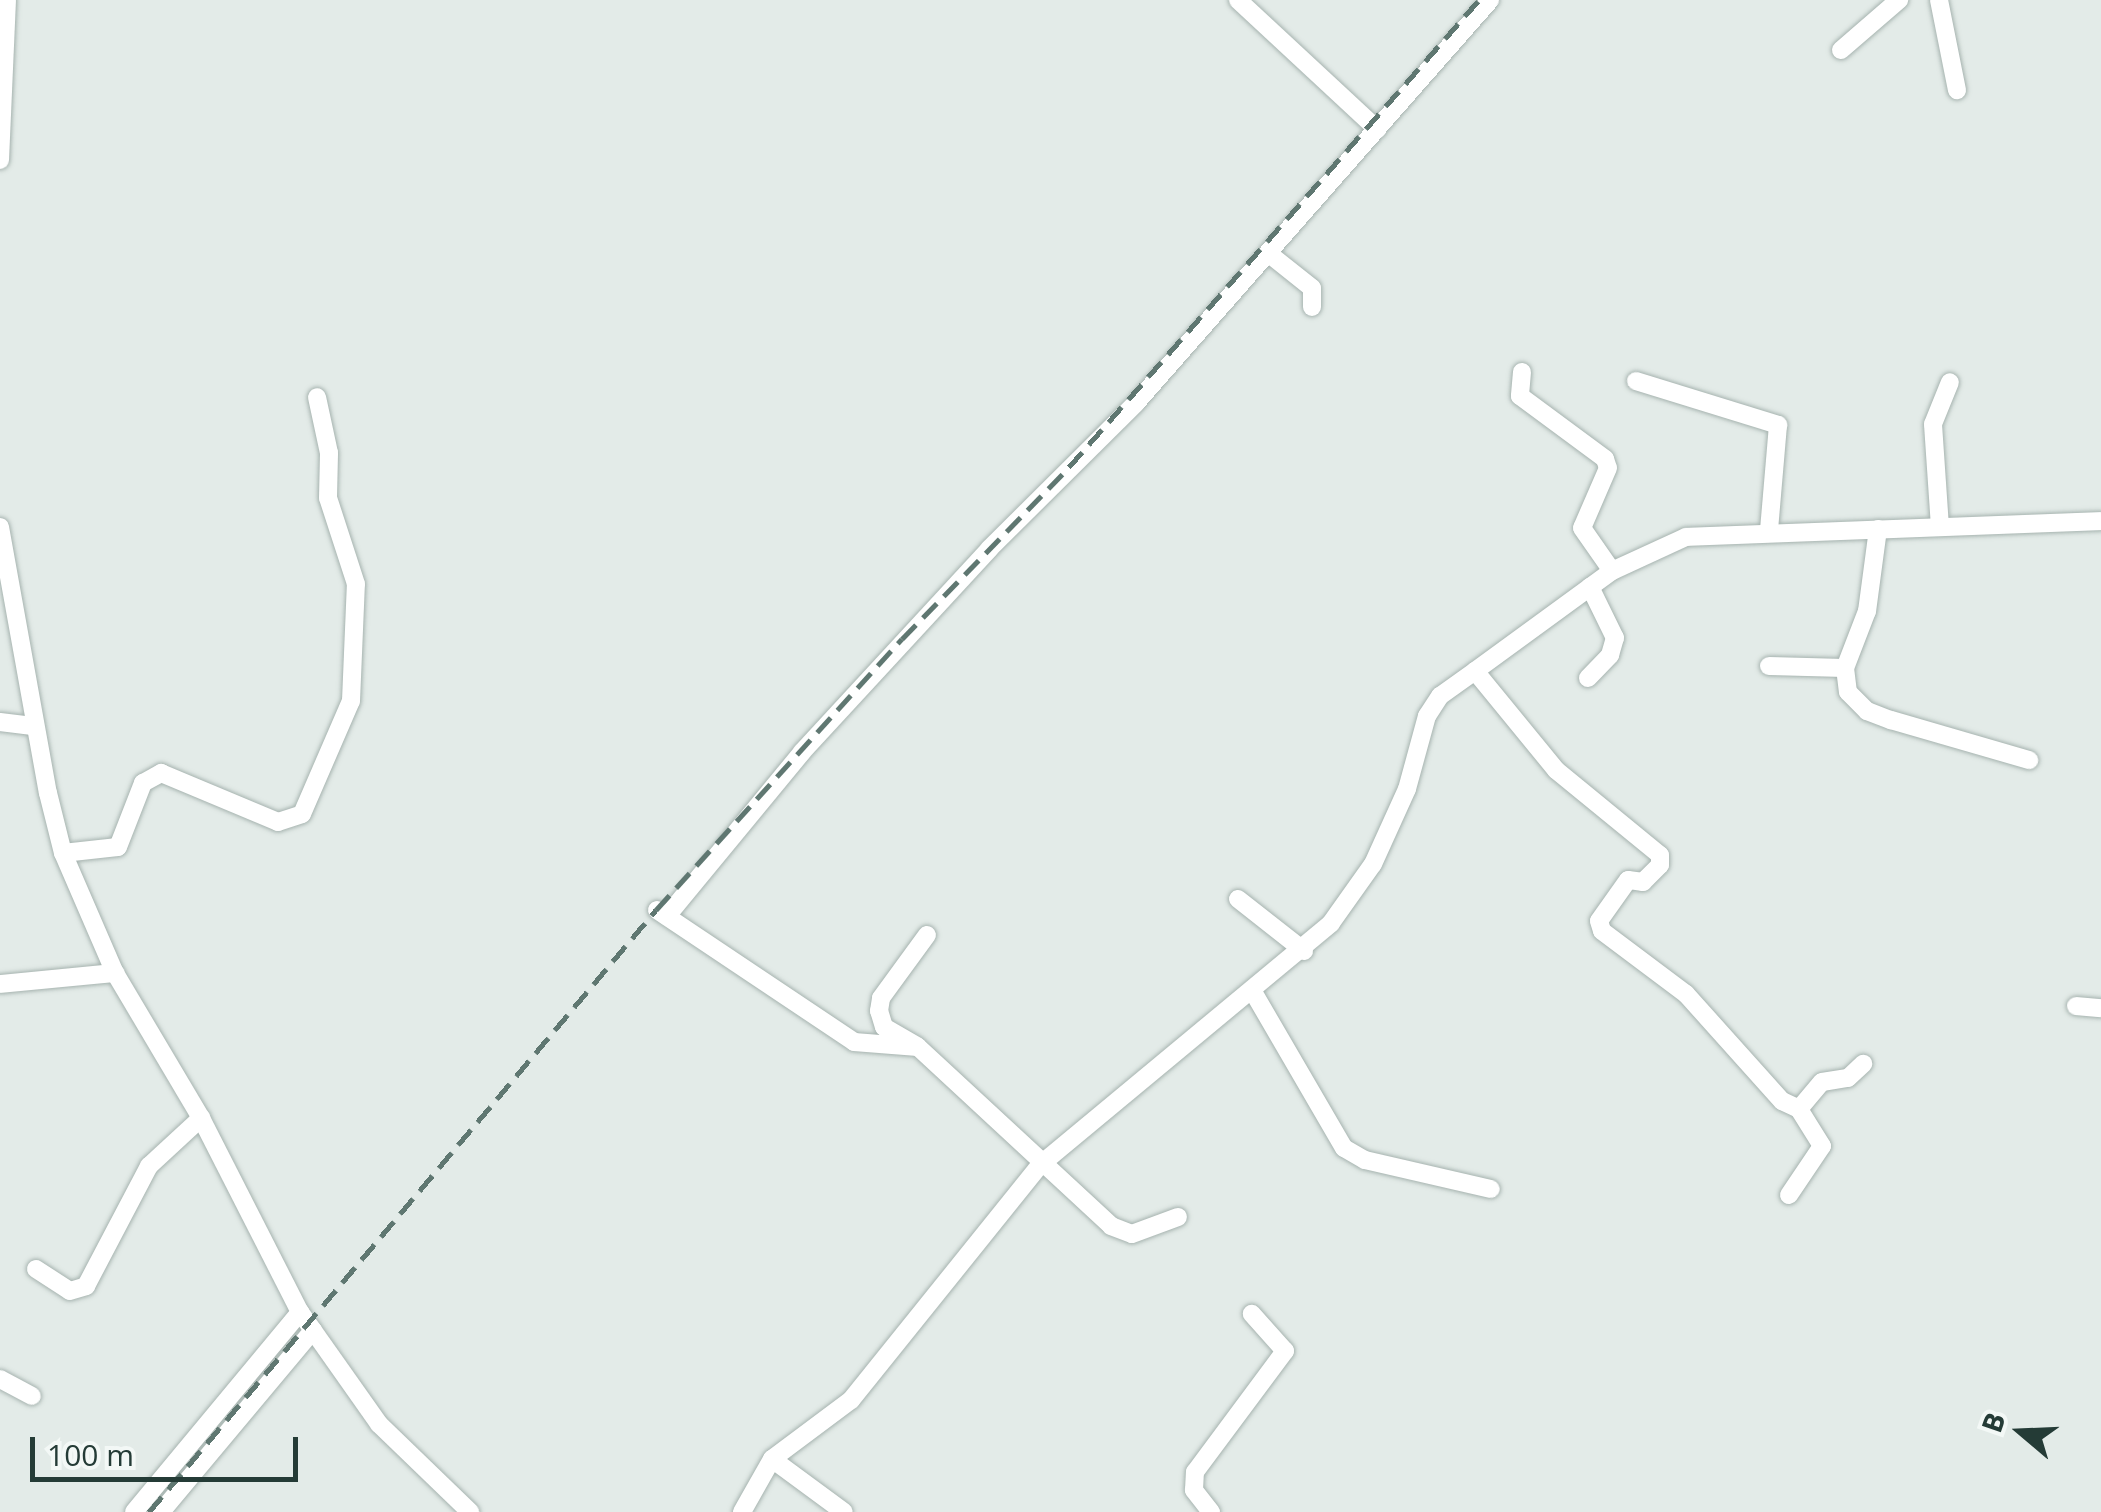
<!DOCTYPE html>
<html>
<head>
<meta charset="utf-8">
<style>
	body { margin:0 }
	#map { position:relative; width:2101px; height:1512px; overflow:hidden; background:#e3ebe8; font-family:"Open Sans",sans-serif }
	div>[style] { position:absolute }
	.roads { filter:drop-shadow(0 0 2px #a6b3af) drop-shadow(0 0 2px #a6b3af) }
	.minor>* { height:18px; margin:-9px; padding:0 9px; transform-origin:9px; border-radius:9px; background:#fff }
	.rail>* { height:5px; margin-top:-2.5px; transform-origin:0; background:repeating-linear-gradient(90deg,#5f7771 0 20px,transparent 0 30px) }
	span { translate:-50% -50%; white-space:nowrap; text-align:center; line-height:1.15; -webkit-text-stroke:8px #f3f8f6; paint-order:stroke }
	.north { position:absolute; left:1971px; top:1382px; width:100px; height:100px; -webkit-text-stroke:8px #f3f8f6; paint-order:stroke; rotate:289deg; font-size:28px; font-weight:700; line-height:40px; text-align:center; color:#243b36 }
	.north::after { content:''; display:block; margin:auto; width:35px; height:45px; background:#243b36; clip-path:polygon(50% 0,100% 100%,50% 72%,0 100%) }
	.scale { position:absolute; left:30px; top:1437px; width:268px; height:45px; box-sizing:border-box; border:5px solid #243b36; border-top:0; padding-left:12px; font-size:30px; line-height:35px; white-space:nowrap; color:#243b36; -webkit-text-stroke:8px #f3f8f6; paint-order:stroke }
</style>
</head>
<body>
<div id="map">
	<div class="roads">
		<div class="minor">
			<i style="left:1238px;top:0;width:190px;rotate:42.9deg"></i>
			<i style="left:1939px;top:0;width:92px;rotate:78.7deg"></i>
			<i style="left:1841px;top:50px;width:77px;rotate:-40.8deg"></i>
			<i style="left:0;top:160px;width:160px;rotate:-87.5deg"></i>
			<i style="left:1268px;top:253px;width:56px;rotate:38.5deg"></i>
			<i style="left:1312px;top:288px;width:19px;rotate:90deg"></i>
			<i style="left:1522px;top:372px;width:24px;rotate:95deg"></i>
			<i style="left:1520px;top:396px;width:106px;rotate:36.5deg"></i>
			<i style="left:1605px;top:459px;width:9px;rotate:72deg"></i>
			<i style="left:1608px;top:468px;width:65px;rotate:113.4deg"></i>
			<i style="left:1582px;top:528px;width:52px;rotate:55.1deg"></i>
			<i style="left:1636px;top:381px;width:149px;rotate:17.2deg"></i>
			<i style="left:1778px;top:425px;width:106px;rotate:94.9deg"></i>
			<i style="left:0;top:527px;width:270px;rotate:79.8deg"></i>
			<i style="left:48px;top:793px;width:62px;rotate:76deg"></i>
			<i style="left:63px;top:853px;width:131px;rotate:66.6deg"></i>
			<i style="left:115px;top:973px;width:169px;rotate:59.3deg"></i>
			<i style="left:201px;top:1118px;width:218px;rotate:63deg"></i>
			<i style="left:300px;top:1312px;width:137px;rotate:54.8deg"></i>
			<i style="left:379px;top:1424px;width:127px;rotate:44deg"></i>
			<i style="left:1940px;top:527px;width:103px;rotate:-93.9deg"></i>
			<i style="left:1933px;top:424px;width:45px;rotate:-68deg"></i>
			<i style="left:1878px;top:529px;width:83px;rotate:97.6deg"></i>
			<i style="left:1867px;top:611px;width:61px;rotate:111.1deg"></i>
			<i style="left:1845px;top:668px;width:24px;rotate:83deg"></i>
			<i style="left:1848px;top:692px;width:27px;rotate:45deg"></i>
			<i style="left:1867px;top:711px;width:26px;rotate:21deg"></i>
			<i style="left:1891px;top:720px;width:144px;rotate:16.2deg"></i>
			<i style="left:1769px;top:666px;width:76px;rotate:1.5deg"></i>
			<i style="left:1475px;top:671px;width:128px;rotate:50.7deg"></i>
			<i style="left:1556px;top:770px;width:134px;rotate:39.3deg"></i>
			<i style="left:1660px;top:855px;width:10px;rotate:90deg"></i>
			<i style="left:1660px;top:865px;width:24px;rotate:135deg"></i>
			<i style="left:1643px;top:882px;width:15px;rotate:-172deg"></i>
			<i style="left:1628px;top:880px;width:50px;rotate:125.3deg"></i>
			<i style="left:1599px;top:921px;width:10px;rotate:73deg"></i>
			<i style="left:1602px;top:931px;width:105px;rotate:36.9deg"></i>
			<i style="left:1686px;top:994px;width:144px;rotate:48.1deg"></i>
			<i style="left:1782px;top:1101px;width:19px;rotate:25deg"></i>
			<i style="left:1799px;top:1109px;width:35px;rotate:-50deg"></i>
			<i style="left:1822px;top:1082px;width:26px;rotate:-9deg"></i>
			<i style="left:1848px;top:1078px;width:21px;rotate:-43deg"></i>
			<i style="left:1588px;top:678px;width:32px;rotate:-46deg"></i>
			<i style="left:1610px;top:655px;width:18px;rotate:-74deg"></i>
			<i style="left:1615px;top:638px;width:57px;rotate:-116.1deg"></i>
			<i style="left:0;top:722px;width:35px;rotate:7deg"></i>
			<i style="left:63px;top:853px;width:55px;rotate:-6.2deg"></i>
			<i style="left:118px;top:847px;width:69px;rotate:-68.7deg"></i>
			<i style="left:143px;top:783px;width:21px;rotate:-29deg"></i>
			<i style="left:161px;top:773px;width:127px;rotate:22.7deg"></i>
			<i style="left:278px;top:822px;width:25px;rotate:-18deg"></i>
			<i style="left:302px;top:814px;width:123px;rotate:-66.6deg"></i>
			<i style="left:351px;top:701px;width:117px;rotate:-87.6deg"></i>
			<i style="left:356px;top:584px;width:90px;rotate:-108deg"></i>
			<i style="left:328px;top:498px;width:45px;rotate:-88.7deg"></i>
			<i style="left:329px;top:453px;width:57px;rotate:-102.1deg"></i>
			<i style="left:1238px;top:899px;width:84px;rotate:38.2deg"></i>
			<i style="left:657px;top:910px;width:237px;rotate:33.8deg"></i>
			<i style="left:854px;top:1042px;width:64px;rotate:4.5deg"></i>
			<i style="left:918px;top:1047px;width:263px;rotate:42.8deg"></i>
			<i style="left:1111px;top:1226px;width:22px;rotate:21deg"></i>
			<i style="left:1132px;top:1234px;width:49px;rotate:-20.3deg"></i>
			<i style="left:667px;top:916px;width:212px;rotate:-50.5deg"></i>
			<i style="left:802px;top:752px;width:276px;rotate:-47.3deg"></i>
			<i style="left:989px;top:549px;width:206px;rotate:-44.8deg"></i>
			<i style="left:1135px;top:404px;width:538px;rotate:-48.69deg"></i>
			<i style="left:0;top:984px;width:116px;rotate:-5.5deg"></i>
			<i style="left:1252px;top:990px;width:183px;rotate:59.8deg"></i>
			<i style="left:1344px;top:1148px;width:24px;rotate:30deg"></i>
			<i style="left:1365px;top:1160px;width:129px;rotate:13deg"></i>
			<i style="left:2076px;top:1006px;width:25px;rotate:5deg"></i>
			<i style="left:917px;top:1046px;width:38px;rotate:-150deg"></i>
			<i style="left:884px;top:1027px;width:17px;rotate:-107deg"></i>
			<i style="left:879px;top:1011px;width:13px;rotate:-81deg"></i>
			<i style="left:881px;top:998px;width:78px;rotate:-53.9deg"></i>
			<i style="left:1789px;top:1195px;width:59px;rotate:-56deg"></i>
			<i style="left:1822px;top:1146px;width:44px;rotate:-121.9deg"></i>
			<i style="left:36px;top:1269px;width:40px;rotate:32.9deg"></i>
			<i style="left:70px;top:1291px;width:17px;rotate:-17deg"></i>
			<i style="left:86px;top:1286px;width:136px;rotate:-62.3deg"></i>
			<i style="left:149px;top:1166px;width:71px;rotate:-42.7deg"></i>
			<i style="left:0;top:1379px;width:36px;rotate:28deg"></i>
			<i style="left:772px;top:1459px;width:89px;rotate:36.4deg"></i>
			<i style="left:134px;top:1512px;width:260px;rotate:-50.3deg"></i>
			<i style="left:161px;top:1512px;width:237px;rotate:-50.1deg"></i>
			<i style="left:742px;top:1512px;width:61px;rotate:-60.5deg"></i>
			<i style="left:772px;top:1459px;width:99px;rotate:-36.8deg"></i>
			<i style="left:851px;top:1400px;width:302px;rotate:-51.2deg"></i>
			<i style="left:1040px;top:1165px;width:378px;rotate:-39.7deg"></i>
			<i style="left:1331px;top:923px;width:72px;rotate:-54.6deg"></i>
			<i style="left:1373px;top:864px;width:82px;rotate:-65.6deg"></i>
			<i style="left:1407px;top:789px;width:76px;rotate:-74.7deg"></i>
			<i style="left:1427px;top:716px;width:24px;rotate:-57deg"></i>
			<i style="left:1440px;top:696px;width:43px;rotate:-35.5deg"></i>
			<i style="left:1475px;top:671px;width:170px;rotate:-36.1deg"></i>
			<i style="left:1612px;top:571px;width:81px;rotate:-24.7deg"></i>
			<i style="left:1686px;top:537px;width:415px;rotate:-2.2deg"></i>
			<i style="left:1211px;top:1512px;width:28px;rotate:-128deg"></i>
			<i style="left:1194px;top:1490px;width:18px;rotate:-87deg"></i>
			<i style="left:1195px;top:1472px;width:151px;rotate:-53.4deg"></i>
			<i style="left:1285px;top:1351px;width:50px;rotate:-131.7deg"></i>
		</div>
	</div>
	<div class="rail">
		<i style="left:149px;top:1512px;width:787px;rotate:-49.9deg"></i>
		<i style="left:656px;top:910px;width:366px;rotate:-47.8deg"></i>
		<i style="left:902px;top:639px;width:240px;rotate:-45.8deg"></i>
		<i style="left:1069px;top:467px;width:621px;rotate:-48.72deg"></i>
	</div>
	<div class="north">B</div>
	<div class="scale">100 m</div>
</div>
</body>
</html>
